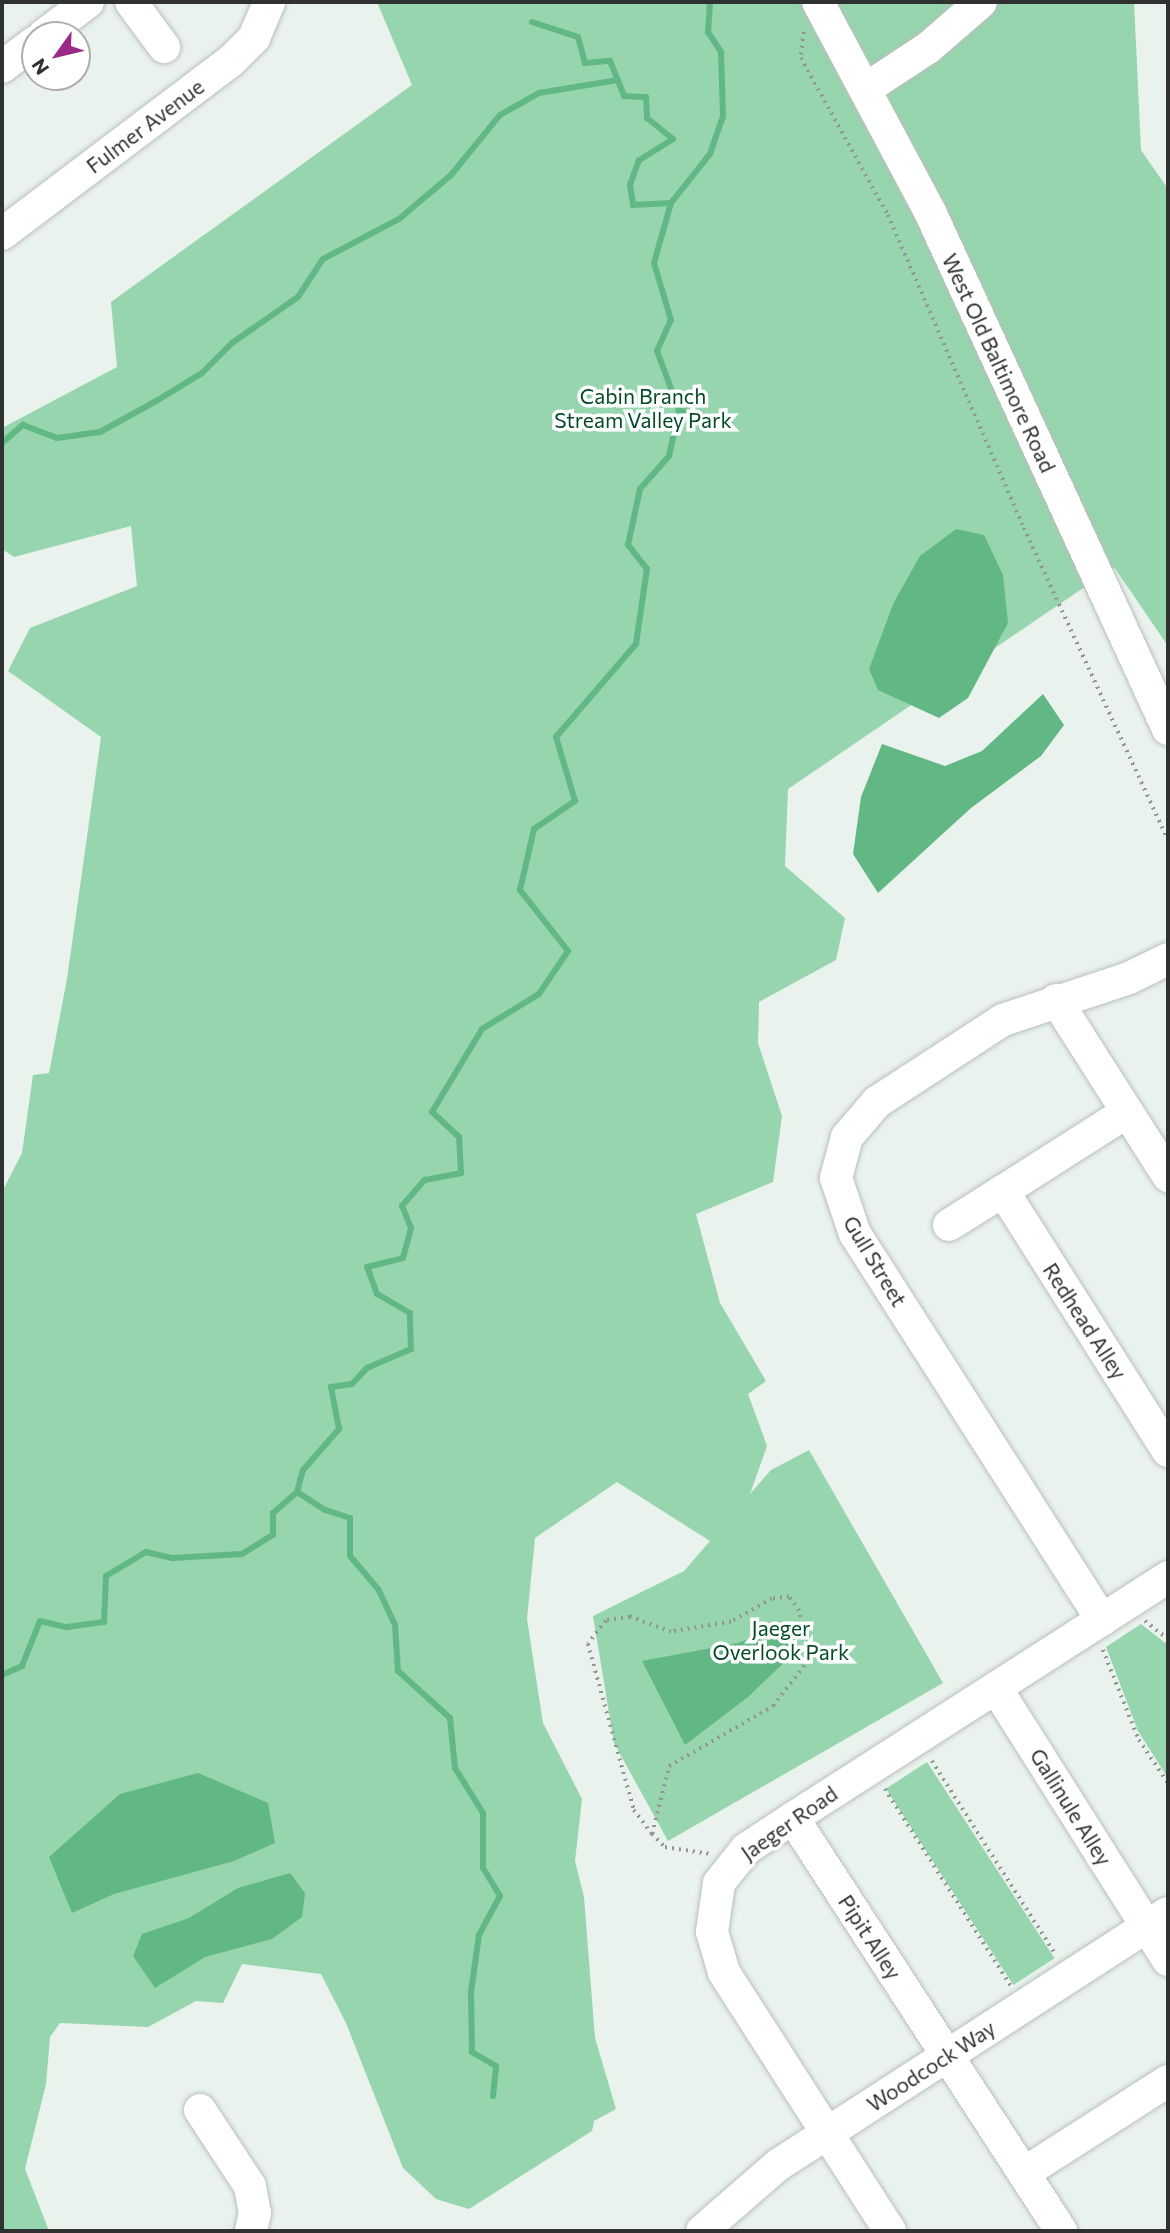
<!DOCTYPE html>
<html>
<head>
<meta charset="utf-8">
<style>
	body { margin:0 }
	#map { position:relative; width:1170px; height:2233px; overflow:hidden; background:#eaf2ed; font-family:Commissioner,sans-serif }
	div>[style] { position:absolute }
	.green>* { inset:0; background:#96d5ad; transform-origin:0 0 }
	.water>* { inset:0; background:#62b885 }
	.stream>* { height:6px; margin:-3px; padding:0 3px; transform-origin:3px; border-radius:3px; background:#62b885 }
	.path>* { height:3.5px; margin-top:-1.75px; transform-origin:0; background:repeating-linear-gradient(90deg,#909692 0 2px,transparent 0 7px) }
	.roads { filter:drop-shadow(0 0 2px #b9c0bb) drop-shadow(0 0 2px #b9c0bb) }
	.minor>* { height:32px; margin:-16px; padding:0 16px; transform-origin:16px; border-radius:16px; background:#fff }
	span { translate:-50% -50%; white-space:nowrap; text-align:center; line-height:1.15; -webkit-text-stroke:7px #fff; paint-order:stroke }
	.street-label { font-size:21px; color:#2f3230 }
	.park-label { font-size:21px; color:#054b2a }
	.frame { position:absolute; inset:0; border:4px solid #2f3230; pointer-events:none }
	.north { position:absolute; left:21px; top:21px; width:70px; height:70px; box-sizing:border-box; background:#fff; border:2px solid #acadac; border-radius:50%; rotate:236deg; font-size:19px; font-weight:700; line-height:28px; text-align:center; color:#2f3230 }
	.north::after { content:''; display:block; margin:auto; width:24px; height:32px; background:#9a2987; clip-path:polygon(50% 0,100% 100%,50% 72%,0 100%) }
</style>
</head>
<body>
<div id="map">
	<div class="green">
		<i style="clip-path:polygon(377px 2px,1134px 2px,1141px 150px,1168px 189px,1168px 646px,1114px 567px,788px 789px,785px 866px,845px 918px,836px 960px,759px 1002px,758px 1043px,782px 1116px,773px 1182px,696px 1214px,720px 1303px,766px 1381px,748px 1394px,767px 1446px,750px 1494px,771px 1470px,809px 1450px,943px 1683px,668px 1841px,614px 1743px,593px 1616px,684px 1571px,710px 1541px,617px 1482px,535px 1538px,527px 1619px,543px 1723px,582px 1799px,575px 1861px,584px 1897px,595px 2038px,616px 2109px,594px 2121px,592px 2131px,469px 2209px,436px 2199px,403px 2168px,346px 2023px,321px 1974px,242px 1964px,223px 2003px,196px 2001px,148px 2027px,60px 2023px,50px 2037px,46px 2084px,25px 2169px,49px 2231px,2px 2231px,2px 1192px,22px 1153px,33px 1075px,49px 1073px,67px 979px,101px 737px,8px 671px,30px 628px,137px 586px,131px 526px,14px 557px,2px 549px,2px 428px,117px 367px,111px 302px,412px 85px)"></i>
		<i style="clip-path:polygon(1141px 1624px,1168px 1645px,1168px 1778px,1138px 1731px,1106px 1647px)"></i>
		<i style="left:927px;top:1762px;width:234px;height:49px;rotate:57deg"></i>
	</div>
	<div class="water">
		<i style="clip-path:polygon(956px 529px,984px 535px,1003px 575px,1008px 623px,968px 698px,939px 718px,878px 690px,869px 669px,894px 602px,920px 556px)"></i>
		<i style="clip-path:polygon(1043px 694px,1064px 725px,1041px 756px,971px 808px,878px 893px,853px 854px,861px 797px,882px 744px,945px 766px,982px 751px)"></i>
		<i style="clip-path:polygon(792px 1623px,793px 1654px,748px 1697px,685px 1745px,642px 1661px,738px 1643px)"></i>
		<i style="clip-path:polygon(198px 1773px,268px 1803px,275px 1843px,234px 1861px,114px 1894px,72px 1913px,49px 1857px,120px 1794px)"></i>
		<i style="clip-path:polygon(290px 1873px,305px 1893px,302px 1917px,272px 1939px,205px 1957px,155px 1988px,133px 1956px,142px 1934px,189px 1918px,238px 1888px)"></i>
	</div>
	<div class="stream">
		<i style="left:532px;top:22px;width:48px;rotate:18.1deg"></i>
		<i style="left:578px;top:37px;width:27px;rotate:75deg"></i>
		<i style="left:585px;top:63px;width:25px;rotate:-5deg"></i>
		<i style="left:610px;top:61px;width:38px;rotate:68deg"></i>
		<i style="left:624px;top:96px;width:22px;rotate:3deg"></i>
		<i style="left:646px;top:97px;width:21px;rotate:87deg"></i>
		<i style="left:647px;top:118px;width:33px;rotate:39deg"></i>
		<i style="left:673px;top:139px;width:40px;rotate:148deg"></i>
		<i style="left:639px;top:160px;width:27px;rotate:110deg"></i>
		<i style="left:630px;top:185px;width:20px;rotate:81deg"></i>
		<i style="left:633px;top:205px;width:38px;rotate:-3deg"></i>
		<i style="left:679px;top:410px;width:25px;rotate:14deg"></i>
		<i style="left:2px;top:443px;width:28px;rotate:-41deg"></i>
		<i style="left:23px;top:425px;width:36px;rotate:21deg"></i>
		<i style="left:57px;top:438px;width:43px;rotate:-7.9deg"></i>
		<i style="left:100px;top:432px;width:66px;rotate:-28.9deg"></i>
		<i style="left:158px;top:400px;width:52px;rotate:-31.5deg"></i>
		<i style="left:202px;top:373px;width:42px;rotate:-45deg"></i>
		<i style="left:232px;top:343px;width:80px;rotate:-34.9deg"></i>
		<i style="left:298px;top:297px;width:45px;rotate:-56.7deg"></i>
		<i style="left:323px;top:259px;width:86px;rotate:-27.8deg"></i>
		<i style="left:399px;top:219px;width:68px;rotate:-40.2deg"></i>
		<i style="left:451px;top:175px;width:77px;rotate:-50.8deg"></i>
		<i style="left:500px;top:115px;width:45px;rotate:-29.4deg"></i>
		<i style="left:539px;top:93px;width:80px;rotate:-9.3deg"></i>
		<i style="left:2px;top:1675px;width:22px;rotate:-24deg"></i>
		<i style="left:22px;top:1666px;width:48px;rotate:-68.2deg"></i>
		<i style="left:40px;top:1621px;width:28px;rotate:13deg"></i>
		<i style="left:67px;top:1627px;width:37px;rotate:-8deg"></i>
		<i style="left:104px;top:1622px;width:46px;rotate:-87.5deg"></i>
		<i style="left:106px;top:1576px;width:47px;rotate:-31deg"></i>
		<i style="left:146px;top:1552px;width:28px;rotate:13deg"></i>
		<i style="left:173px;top:1558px;width:69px;rotate:-3.3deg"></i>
		<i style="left:242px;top:1554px;width:36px;rotate:-32deg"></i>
		<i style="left:273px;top:1535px;width:22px;rotate:-90deg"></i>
		<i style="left:273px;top:1513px;width:32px;rotate:-41deg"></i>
		<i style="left:493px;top:2096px;width:30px;rotate:-84deg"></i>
		<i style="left:496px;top:2066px;width:28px;rotate:-150deg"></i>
		<i style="left:472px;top:2052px;width:60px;rotate:-91deg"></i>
		<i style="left:471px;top:1992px;width:58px;rotate:-82deg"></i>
		<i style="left:479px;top:1935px;width:44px;rotate:-61.7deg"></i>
		<i style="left:500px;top:1896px;width:33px;rotate:-121deg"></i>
		<i style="left:483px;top:1868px;width:55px;rotate:-90deg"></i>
		<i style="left:483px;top:1813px;width:53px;rotate:-121.9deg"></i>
		<i style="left:455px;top:1768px;width:50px;rotate:-95.7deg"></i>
		<i style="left:450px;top:1718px;width:70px;rotate:-137.9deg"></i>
		<i style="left:398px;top:1671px;width:46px;rotate:-93.7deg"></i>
		<i style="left:395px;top:1625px;width:40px;rotate:-115deg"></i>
		<i style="left:378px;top:1589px;width:43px;rotate:-130.3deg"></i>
		<i style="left:350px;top:1556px;width:38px;rotate:-90deg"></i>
		<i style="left:350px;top:1518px;width:26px;rotate:-162deg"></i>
		<i style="left:325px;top:1510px;width:33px;rotate:-147deg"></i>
		<i style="left:297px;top:1492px;width:23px;rotate:-75deg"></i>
		<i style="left:303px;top:1470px;width:55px;rotate:-48.7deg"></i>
		<i style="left:339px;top:1429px;width:43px;rotate:-100.8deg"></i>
		<i style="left:331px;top:1387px;width:21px;rotate:-8deg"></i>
		<i style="left:352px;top:1384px;width:22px;rotate:-47deg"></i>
		<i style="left:367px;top:1368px;width:48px;rotate:-23.4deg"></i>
		<i style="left:411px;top:1349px;width:36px;rotate:-92deg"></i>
		<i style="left:410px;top:1313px;width:38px;rotate:-150deg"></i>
		<i style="left:377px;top:1294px;width:29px;rotate:-110deg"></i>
		<i style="left:367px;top:1267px;width:37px;rotate:-14deg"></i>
		<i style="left:403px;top:1258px;width:31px;rotate:-75deg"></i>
		<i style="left:411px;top:1228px;width:24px;rotate:-112deg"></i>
		<i style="left:402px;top:1206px;width:35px;rotate:-49deg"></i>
		<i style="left:425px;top:1180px;width:37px;rotate:-11deg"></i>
		<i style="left:461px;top:1173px;width:36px;rotate:-93deg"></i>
		<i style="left:459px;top:1137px;width:37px;rotate:-137deg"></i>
		<i style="left:432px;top:1112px;width:97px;rotate:-58.9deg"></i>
		<i style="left:482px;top:1029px;width:67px;rotate:-31.6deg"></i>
		<i style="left:539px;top:994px;width:52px;rotate:-56deg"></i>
		<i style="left:568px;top:951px;width:78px;rotate:-128.2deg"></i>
		<i style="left:520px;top:890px;width:63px;rotate:-77.1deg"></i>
		<i style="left:534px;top:829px;width:50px;rotate:-34.3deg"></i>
		<i style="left:575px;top:801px;width:67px;rotate:-106.5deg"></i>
		<i style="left:556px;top:737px;width:123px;rotate:-49.3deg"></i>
		<i style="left:636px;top:644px;width:76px;rotate:-81.7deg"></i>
		<i style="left:647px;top:569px;width:31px;rotate:-128deg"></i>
		<i style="left:628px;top:545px;width:57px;rotate:-77.9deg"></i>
		<i style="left:640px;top:489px;width:44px;rotate:-48.7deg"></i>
		<i style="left:669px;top:456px;width:47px;rotate:-77.7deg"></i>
		<i style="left:679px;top:410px;width:63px;rotate:-110.4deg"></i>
		<i style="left:657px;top:351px;width:34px;rotate:-66deg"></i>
		<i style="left:671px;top:320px;width:59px;rotate:-106.6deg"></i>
		<i style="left:654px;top:263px;width:62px;rotate:-74.2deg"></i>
		<i style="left:671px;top:203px;width:63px;rotate:-51.5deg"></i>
		<i style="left:710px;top:154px;width:40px;rotate:-71.1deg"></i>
		<i style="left:723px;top:116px;width:64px;rotate:-91.8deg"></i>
		<i style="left:721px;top:52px;width:24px;rotate:-123deg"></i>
		<i style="left:708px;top:32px;width:30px;rotate:-86deg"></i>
	</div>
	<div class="path">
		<i style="left:804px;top:32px;width:26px;rotate:97deg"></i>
		<i style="left:801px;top:58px;width:179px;rotate:61deg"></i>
		<i style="left:888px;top:215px;width:341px;rotate:66.5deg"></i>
		<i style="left:1024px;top:528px;width:343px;rotate:65.2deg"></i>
		<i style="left:1145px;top:1621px;width:29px;rotate:38deg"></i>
		<i style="left:1103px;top:1650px;width:97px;rotate:68.2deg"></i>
		<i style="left:1139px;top:1740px;width:52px;rotate:56deg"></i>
		<i style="left:932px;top:1761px;width:230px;rotate:57.4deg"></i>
		<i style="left:885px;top:1789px;width:234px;rotate:57.4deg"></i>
		<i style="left:652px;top:1834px;width:70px;rotate:-76deg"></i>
		<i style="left:669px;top:1766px;width:120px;rotate:-30deg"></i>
		<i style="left:773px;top:1706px;width:61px;rotate:-52.4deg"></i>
		<i style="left:810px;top:1658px;width:48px;rotate:-103.2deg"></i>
		<i style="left:799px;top:1611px;width:17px;rotate:-126deg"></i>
		<i style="left:789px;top:1597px;width:17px;rotate:173deg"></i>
		<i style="left:772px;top:1599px;width:47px;rotate:150.7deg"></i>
		<i style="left:731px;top:1622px;width:61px;rotate:170.5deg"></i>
		<i style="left:671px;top:1632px;width:44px;rotate:-159.9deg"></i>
		<i style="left:630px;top:1617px;width:24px;rotate:171deg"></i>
		<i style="left:606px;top:1621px;width:29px;rotate:128deg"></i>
		<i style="left:588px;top:1644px;width:172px;rotate:74.5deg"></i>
		<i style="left:634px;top:1810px;width:30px;rotate:53deg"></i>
		<i style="left:652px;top:1834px;width:18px;rotate:45deg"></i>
		<i style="left:665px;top:1847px;width:46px;rotate:8.8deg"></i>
	</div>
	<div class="roads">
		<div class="minor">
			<i style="left:131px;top:2px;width:56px;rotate:53.7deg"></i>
			<i style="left:818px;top:2px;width:240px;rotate:61.9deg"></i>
			<i style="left:931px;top:214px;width:567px;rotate:65.29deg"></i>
			<i style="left:44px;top:35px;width:55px;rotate:-36.9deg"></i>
			<i style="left:2px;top:67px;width:41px;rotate:-37.1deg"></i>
			<i style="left:867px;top:88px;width:73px;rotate:-33.3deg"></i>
			<i style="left:928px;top:48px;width:70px;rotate:-41deg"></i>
			<i style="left:2px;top:234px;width:287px;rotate:-37.1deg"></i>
			<i style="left:231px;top:61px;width:33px;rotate:-45deg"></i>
			<i style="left:254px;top:38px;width:39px;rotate:-67deg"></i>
			<i style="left:1056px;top:1000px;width:209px;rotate:57.5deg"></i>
			<i style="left:1127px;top:1112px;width:147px;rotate:147.5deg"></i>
			<i style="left:1003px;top:1191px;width:308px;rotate:57.6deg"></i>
			<i style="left:949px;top:1225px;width:64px;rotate:-32.2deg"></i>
			<i style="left:1102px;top:1620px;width:458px;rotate:-122.6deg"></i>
			<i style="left:855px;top:1234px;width:59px;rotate:-108.7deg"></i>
			<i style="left:836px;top:1178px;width:42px;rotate:-75deg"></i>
			<i style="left:847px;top:1137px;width:46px;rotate:-49.4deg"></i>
			<i style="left:877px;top:1102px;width:150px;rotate:-33.1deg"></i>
			<i style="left:1003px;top:1020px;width:133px;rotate:-18.4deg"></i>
			<i style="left:1129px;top:978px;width:43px;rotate:-26deg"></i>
			<i style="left:996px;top:1688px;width:322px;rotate:57.7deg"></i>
			<i style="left:793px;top:1818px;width:492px;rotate:57deg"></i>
			<i style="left:200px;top:2110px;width:91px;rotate:56.7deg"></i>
			<i style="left:250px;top:2186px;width:27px;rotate:80deg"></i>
			<i style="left:255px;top:2213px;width:18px;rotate:103deg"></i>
			<i style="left:1024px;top:2173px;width:171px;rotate:-32.6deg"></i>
			<i style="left:702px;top:2231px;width:101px;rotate:-41deg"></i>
			<i style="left:778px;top:2165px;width:464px;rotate:-32.9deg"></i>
			<i style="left:890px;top:2231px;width:308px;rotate:-122.7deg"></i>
			<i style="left:724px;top:1972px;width:42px;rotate:-106.7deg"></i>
			<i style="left:712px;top:1932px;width:49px;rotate:-81.9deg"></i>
			<i style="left:719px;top:1883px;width:43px;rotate:-51.5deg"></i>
			<i style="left:746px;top:1849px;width:56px;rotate:-33.4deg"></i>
			<i style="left:793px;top:1818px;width:446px;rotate:-32.7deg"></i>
		</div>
	</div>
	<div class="street-label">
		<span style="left:145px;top:126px;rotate:-37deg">Fulmer Avenue</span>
		<span style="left:999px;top:363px;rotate:65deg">West Old Baltimore Road</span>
		<span style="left:875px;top:1261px;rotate:59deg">Gull Street</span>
		<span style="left:1085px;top:1321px;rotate:57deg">Redhead Alley</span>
		<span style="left:1071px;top:1807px;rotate:58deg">Gallinule Alley</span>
		<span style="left:789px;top:1823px;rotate:-35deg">Jaeger Road</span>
		<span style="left:870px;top:1937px;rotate:57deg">Pipit Alley</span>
		<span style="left:931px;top:2066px;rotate:-33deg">Woodcock Way</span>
	</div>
	<div class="park-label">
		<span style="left:643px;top:408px">Cabin Branch<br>Stream Valley Park</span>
		<span style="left:781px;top:1640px">Jaeger<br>Overlook Park</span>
	</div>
	<div class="frame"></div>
	<div class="north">N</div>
</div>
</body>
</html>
